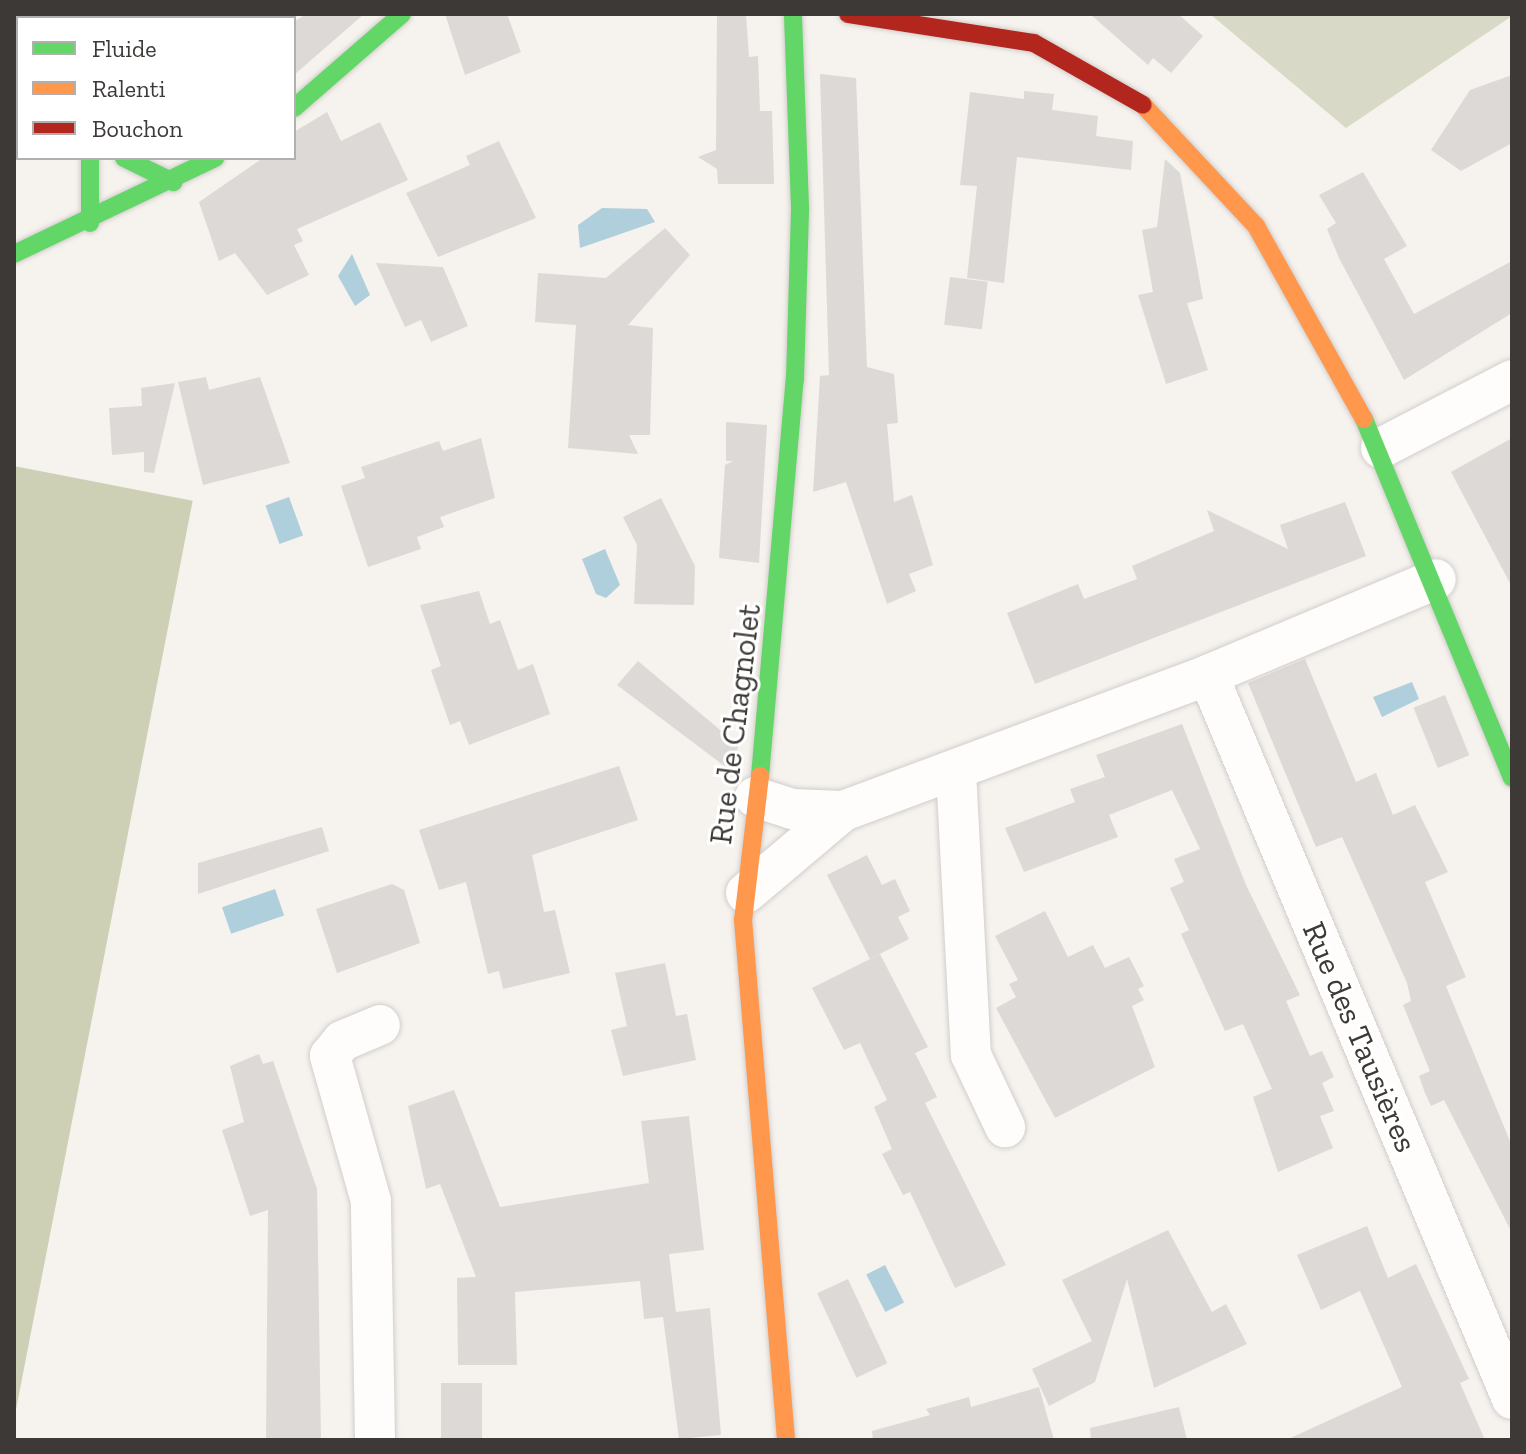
<!DOCTYPE html>
<html>
<head>
<meta charset="utf-8">
<style>
	body { margin:0 }
	#map { position:relative; width:1526px; height:1454px; overflow:hidden; background:#f6f2ee; font-family:"Zilla Slab",serif }
	div>[style] { position:absolute }
	.green>* { inset:0; background:#d8d9c6 }
	.forest>* { inset:0; background:#ced0b6; transform-origin:0 0 }
	.water>* { inset:0; background:#afcfdd; transform-origin:0 0 }
	.building>* { inset:0; background:#dcd9d7; transform-origin:0 0 }
	.roads { filter:drop-shadow(0 0 2px #d1cecb) drop-shadow(0 0 2px #d1cecb) }
	.street>* { height:40px; margin:-20px; padding:0 20px; transform-origin:20px; border-radius:20px; background:#fefdfc }
	.fast>* { height:18px; margin:-9px; padding:0 9px; transform-origin:9px; border-radius:9px; background:#63d668 }
	.slow>* { height:18px; margin:-9px; padding:0 9px; transform-origin:9px; border-radius:9px; background:#ff974d }
	.jam>* { height:18px; margin:-9px; padding:0 9px; transform-origin:9px; border-radius:9px; background:#b3261e }
	span { translate:-50% -50%; white-space:nowrap; text-align:center; line-height:1.15; -webkit-text-stroke:6px #fff; paint-order:stroke }
	.street-label { font-size:32px; color:#3c3937 }
	.frame { position:absolute; inset:0; border:16px solid #3c3937; pointer-events:none }
	.legend { position:absolute; left:16px; top:16px; width:280px; height:144px; box-sizing:border-box; background:#fff; border:2px solid #b1b0af; margin:0; padding:10px 14px; list-style:none; font-size:24px; color:#3c3937 }
	.legend li { display:flex; align-items:center; gap:16px; height:40px }
	.legend b { width:40px; border:2px solid #b1b0af }
</style>
</head>
<body>
<div id="map">
	<div class="green">
		<i style="clip-path:polygon(1210px 14px,1512px 14px,1512px 16px,1346px 128px)"></i>
	</div>
	<div class="forest">
		<i style="left:14px;top:466px;width:182px;height:974px;rotate:11deg"></i>
	</div>
	<div class="water">
		<i style="clip-path:polygon(602px 208px,647px 209px,655px 222px,580px 248px,578px 225px)"></i>
		<i style="clip-path:polygon(352px 254px,370px 295px,355px 306px,338px 276px)"></i>
		<i style="left:289px;top:497px;width:41px;height:25px;rotate:70deg"></i>
		<i style="clip-path:polygon(605px 549px,620px 585px,606px 598px,596px 594px,582px 559px)"></i>
		<i style="clip-path:polygon(1412px 682px,1419px 699px,1382px 717px,1373px 697px)"></i>
		<i style="left:275px;top:889px;width:28px;height:56px;rotate:71deg"></i>
		<i style="left:885px;top:1265px;width:42px;height:21px;rotate:63deg"></i>
	</div>
	<div class="building">
		<i style="clip-path:polygon(306px 14px,364px 14px,294px 75px,294px 22px)"></i>
		<i style="clip-path:polygon(445px 14px,507px 14px,521px 52px,465px 75px)"></i>
		<i style="clip-path:polygon(717px 14px,746px 14px,749px 57px,758px 56px,760px 111px,772px 111px,774px 184px,718px 184px,717px 169px,698px 157px,716px 150px)"></i>
		<i style="clip-path:polygon(1090px 14px,1178px 14px,1203px 36px,1171px 73px,1153px 58px,1148px 65px)"></i>
		<i style="clip-path:polygon(820px 74px,856px 78px,867px 367px,894px 374px,898px 423px,887px 424px,894px 502px,912px 495px,933px 565px,909px 574px,916px 591px,887px 604px,846px 482px,813px 492px,820px 376px,829px 375px)"></i>
		<i style="clip-path:polygon(1512px 75px,1512px 143px,1461px 171px,1431px 150px,1470px 90px)"></i>
		<i style="clip-path:polygon(1024px 91px,1054px 94px,1052px 110px,1098px 116px,1096px 136px,1133px 141px,1131px 170px,1017px 157px,1004px 283px,967px 278px,977px 186px,960px 185px,970px 92px,1024px 99px)"></i>
		<i style="clip-path:polygon(327px 112px,341px 141px,380px 122px,408px 180px,297px 229px,303px 241px,294px 245px,309px 275px,267px 295px,235px 253px,219px 261px,199px 202px,263px 158px,294px 158px,294px 132px)"></i>
		<i style="clip-path:polygon(499px 141px,536px 218px,438px 257px,406px 193px,470px 165px,466px 156px)"></i>
		<i style="clip-path:polygon(1165px 159px,1180px 173px,1203px 299px,1187px 303px,1208px 370px,1166px 384px,1138px 295px,1153px 292px,1142px 230px,1157px 227px)"></i>
		<i style="clip-path:polygon(1363px 172px,1407px 246px,1384px 259px,1414px 314px,1512px 261px,1512px 313px,1404px 380px,1339px 258px,1327px 229px,1336px 223px,1319px 195px)"></i>
		<i style="clip-path:polygon(665px 228px,690px 255px,628px 325px,653px 328px,650px 435px,629px 435px,638px 454px,568px 448px,576px 325px,535px 322px,538px 273px,606px 278px)"></i>
		<i style="clip-path:polygon(376px 263px,443px 267px,468px 326px,431px 342px,421px 320px,405px 327px)"></i>
		<i style="left:950px;top:277px;width:38px;height:48px;rotate:7deg"></i>
		<i style="clip-path:polygon(206px 377px,209px 390px,260px 377px,290px 463px,203px 485px,178px 382px)"></i>
		<i style="clip-path:polygon(175px 383px,154px 473px,144px 472px,144px 452px,112px 455px,109px 408px,142px 406px,141px 388px)"></i>
		<i style="clip-path:polygon(726px 422px,767px 425px,759px 563px,719px 558px,725px 465px,733px 461px,726px 461px)"></i>
		<i style="clip-path:polygon(481px 438px,495px 498px,440px 517px,444px 527px,417px 537px,421px 549px,368px 567px,341px 486px,365px 478px,361px 467px,439px 441px,443px 451px)"></i>
		<i style="clip-path:polygon(1512px 438px,1512px 587px,1451px 472px)"></i>
		<i style="clip-path:polygon(661px 498px,695px 566px,694px 605px,634px 604px,637px 545px,623px 517px)"></i>
		<i style="clip-path:polygon(1345px 502px,1366px 556px,1035px 684px,1007px 613px,1078px 584px,1084px 599px,1137px 579px,1132px 566px,1214px 531px,1207px 510px,1288px 549px,1280px 525px)"></i>
		<i style="clip-path:polygon(479px 591px,490px 624px,500px 620px,518px 670px,533px 664px,550px 714px,469px 745px,460px 721px,450px 725px,431px 670px,441px 666px,420px 605px)"></i>
		<i style="clip-path:polygon(1305px 659px,1356px 782px,1376px 773px,1393px 815px,1415px 805px,1448px 872px,1425px 882px,1466px 977px,1446px 986px,1512px 1146px,1512px 1233px,1444px 1100px,1431px 1106px,1425px 1093px,1419px 1076px,1430px 1071px,1403px 1005px,1411px 1001px,1407px 983px,1342px 837px,1316px 847px,1248px 683px)"></i>
		<i style="clip-path:polygon(638px 661px,738px 745px,735px 774px,617px 685px)"></i>
		<i style="left:1445px;top:695px;width:65px;height:34px;rotate:68deg"></i>
		<i style="clip-path:polygon(1182px 724px,1246px 885px,1300px 995px,1286px 1001px,1310px 1056px,1322px 1051px,1334px 1077px,1322px 1083px,1334px 1111px,1320px 1116px,1333px 1148px,1278px 1172px,1253px 1097px,1272px 1089px,1243px 1024px,1225px 1031px,1181px 934px,1189px 930px,1170px 888px,1184px 882px,1174px 859px,1200px 849px,1172px 790px,1109px 815px,1118px 837px,1024px 872px,1005px 828px,1075px 802px,1070px 789px,1105px 777px,1096px 755px)"></i>
		<i style="clip-path:polygon(619px 766px,638px 820px,532px 855px,544px 912px,555px 910px,570px 973px,503px 989px,499px 971px,488px 974px,466px 882px,439px 890px,419px 830px)"></i>
		<i style="clip-path:polygon(322px 827px,329px 851px,198px 894px,198px 863px)"></i>
		<i style="clip-path:polygon(867px 855px,882px 885px,895px 879px,910px 911px,898px 917px,909px 939px,870px 959px,827px 875px)"></i>
		<i style="clip-path:polygon(392px 884px,404px 890px,420px 943px,337px 973px,316px 909px)"></i>
		<i style="clip-path:polygon(1045px 911px,1068px 957px,1093px 945px,1105px 968px,1129px 957px,1144px 986px,1138px 989px,1144px 1000px,1132px 1006px,1155px 1067px,1055px 1118px,996px 1008px,1016px 997px,1009px 984px,1018px 980px,995px 936px)"></i>
		<i style="clip-path:polygon(880px 954px,928px 1047px,915px 1053px,937px 1097px,925px 1103px,1006px 1265px,955px 1288px,910px 1192px,903px 1195px,882px 1154px,892px 1149px,874px 1107px,887px 1100px,860px 1043px,844px 1050px,812px 988px)"></i>
		<i style="clip-path:polygon(665px 963px,676px 1016px,687px 1014px,696px 1060px,623px 1076px,611px 1030px,627px 1026px,615px 973px)"></i>
		<i style="clip-path:polygon(259px 1054px,263px 1064px,273px 1061px,317px 1189px,321px 1440px,266px 1440px,268px 1210px,250px 1216px,222px 1130px,244px 1122px,230px 1066px)"></i>
		<i style="clip-path:polygon(454px 1090px,500px 1207px,649px 1183px,641px 1121px,689px 1116px,704px 1250px,669px 1254px,676px 1312px,710px 1308px,721px 1435px,679px 1439px,663px 1317px,644px 1319px,640px 1281px,515px 1292px,517px 1365px,458px 1365px,457px 1278px,476px 1277px,440px 1184px,426px 1189px,408px 1106px)"></i>
		<i style="clip-path:polygon(1367px 1226px,1388px 1278px,1416px 1264px,1469px 1379px,1460px 1383px,1485px 1440px,1286px 1440px,1402px 1387px,1360px 1291px,1321px 1310px,1297px 1255px)"></i>
		<i style="clip-path:polygon(1168px 1230px,1212px 1312px,1226px 1304px,1247px 1344px,1154px 1388px,1127px 1279px,1095px 1382px,1049px 1406px,1032px 1369px,1092px 1341px,1062px 1280px)"></i>
		<i style="left:848px;top:1279px;width:93px;height:34px;rotate:65deg"></i>
		<i style="left:441px;top:1383px;width:41px;height:57px"></i>
		<i style="clip-path:polygon(1039px 1387px,1054px 1440px,873px 1440px,872px 1431px,930px 1415px,926px 1409px,969px 1397px,971px 1407px)"></i>
		<i style="clip-path:polygon(1179px 1407px,1187px 1440px,1091px 1440px,1090px 1428px)"></i>
	</div>
	<div class="roads">
		<div class="street">
			<i style="left:1381px;top:448px;width:148px;rotate:-27.4deg"></i>
			<i style="left:1208px;top:675px;width:785px;rotate:67.22deg"></i>
			<i style="left:956px;top:771px;width:284px;rotate:87deg"></i>
			<i style="left:971px;top:1055px;width:80px;rotate:64.7deg"></i>
			<i style="left:755px;top:797px;width:39px;rotate:18deg"></i>
			<i style="left:792px;top:809px;width:51px;rotate:2.2deg"></i>
			<i style="left:746px;top:893px;width:127px;rotate:-40.2deg"></i>
			<i style="left:843px;top:811px;width:390px;rotate:-20.4deg"></i>
			<i style="left:1208px;top:675px;width:247px;rotate:-22.8deg"></i>
			<i style="left:375px;top:1440px;width:239px;rotate:-91deg"></i>
			<i style="left:371px;top:1201px;width:151px;rotate:-105.8deg"></i>
			<i style="left:330px;top:1056px;width:19px;rotate:-51deg"></i>
			<i style="left:342px;top:1041px;width:41px;rotate:-22.8deg"></i>
		</div>
		<div class="fast">
			<i style="left:80px;top:14px;width:4px;rotate:90deg"></i>
			<i style="left:294px;top:108px;width:143px;rotate:-41deg"></i>
			<i style="left:90px;top:158px;width:65px;rotate:90deg"></i>
			<i style="left:124px;top:158px;width:55px;rotate:26.1deg"></i>
			<i style="left:14px;top:254px;width:223px;rotate:-25.5deg"></i>
			<i style="left:1364px;top:419px;width:388px;rotate:67.6deg"></i>
			<i style="left:760px;top:776px;width:399px;rotate:-85deg"></i>
			<i style="left:795px;top:379px;width:172px;rotate:-88.3deg"></i>
			<i style="left:800px;top:207px;width:193px;rotate:-92.1deg"></i>
		</div>
		<div class="slow">
			<i style="left:1143px;top:105px;width:166px;rotate:47deg"></i>
			<i style="left:1256px;top:226px;width:221px;rotate:60.8deg"></i>
			<i style="left:760px;top:776px;width:145px;rotate:96.7deg"></i>
			<i style="left:743px;top:920px;width:522px;rotate:85.27deg"></i>
		</div>
		<div class="jam">
			<i style="left:848px;top:14px;width:188px;rotate:8.9deg"></i>
			<i style="left:1034px;top:43px;width:125px;rotate:29.6deg"></i>
		</div>
	</div>
	<div class="street-label">
		<span style="left:735px;top:724px;rotate:-83deg">Rue de Chagnolet</span>
		<span style="left:1360px;top:1037px;rotate:67deg">Rue des Tausières</span>
	</div>
	<div class="frame"></div>
	<ul class="legend">
	<li><b style="height:10px;background:#63d668"></b>Fluide</li>
	<li><b style="height:10px;background:#ff974d"></b>Ralenti</li>
	<li><b style="height:10px;background:#b3261e"></b>Bouchon</li>
	</ul>
</div>
</body>
</html>
